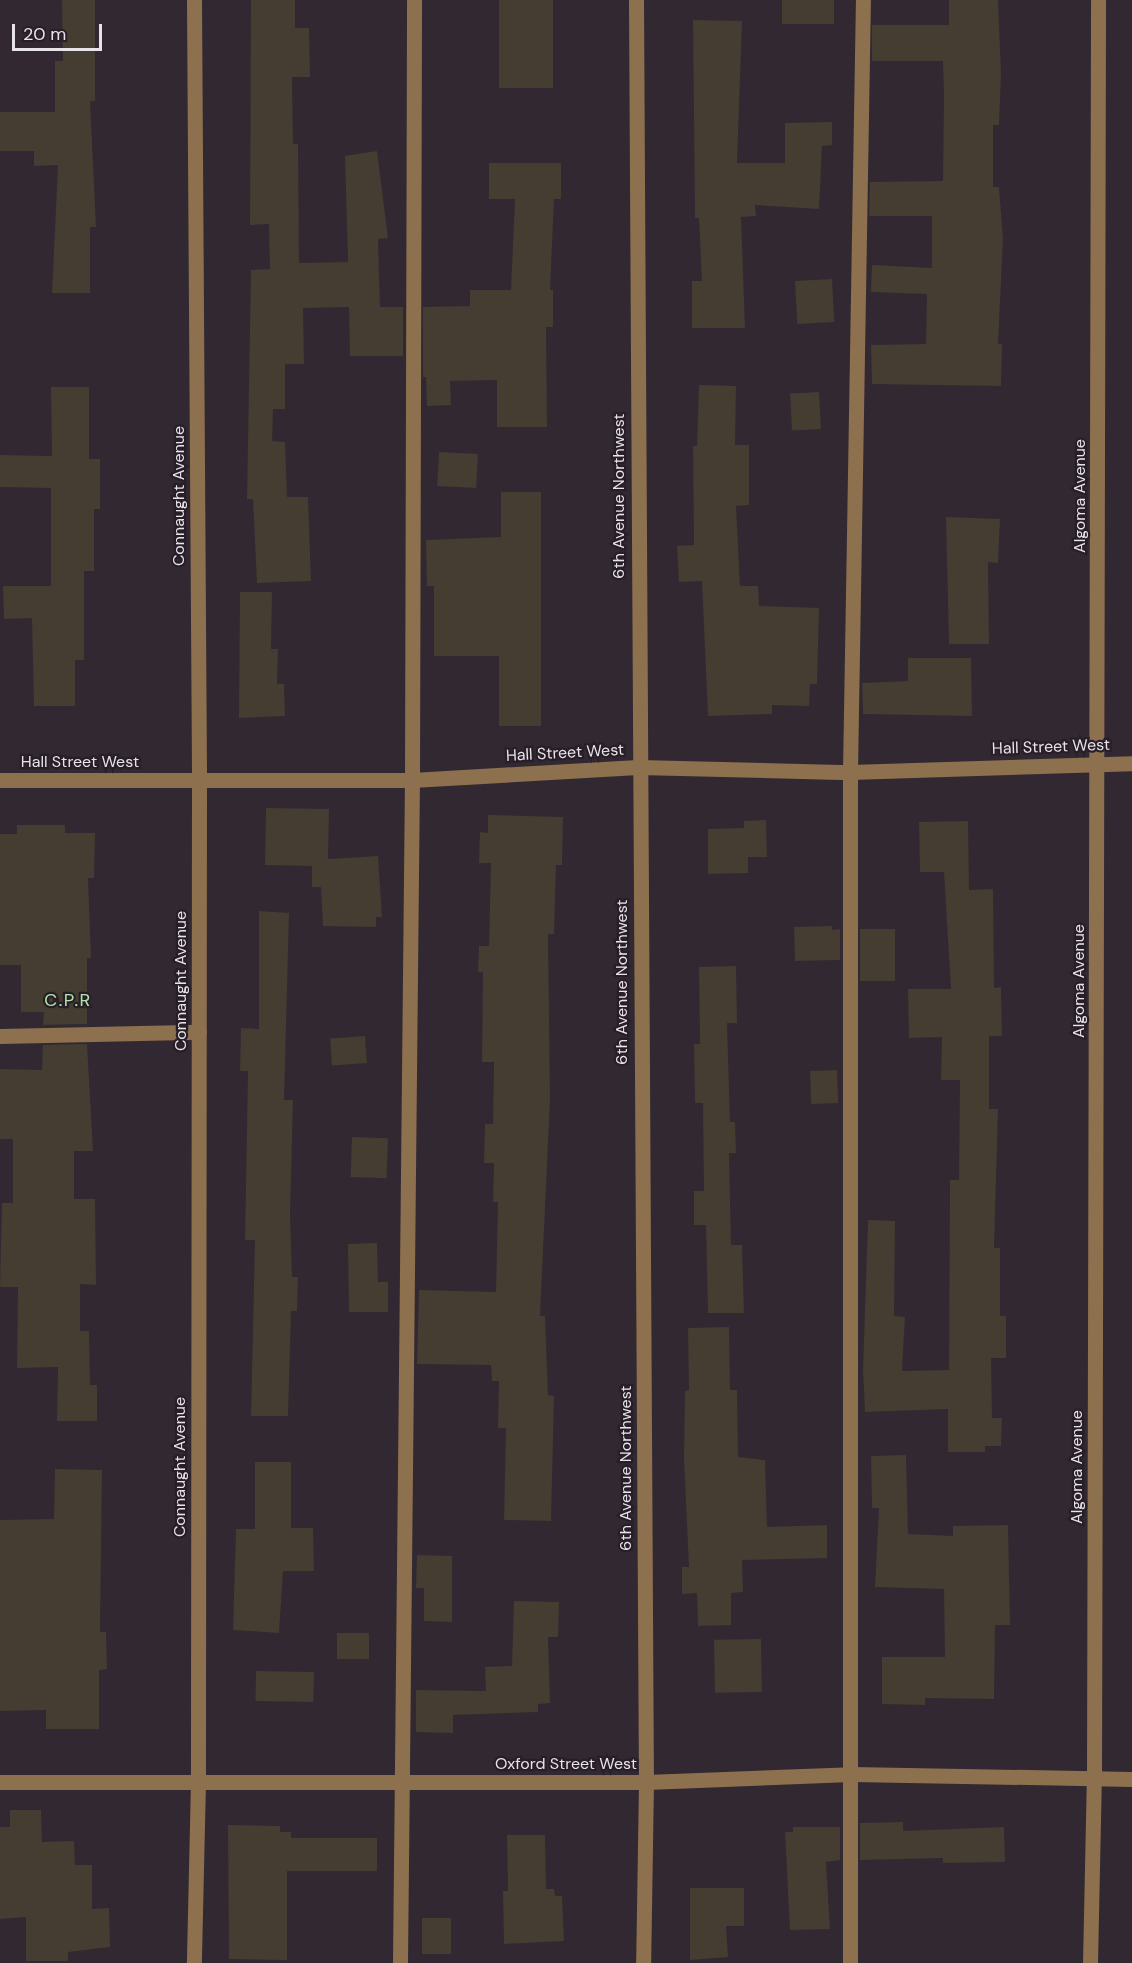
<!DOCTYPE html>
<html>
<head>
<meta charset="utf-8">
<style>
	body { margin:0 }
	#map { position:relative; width:1132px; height:1963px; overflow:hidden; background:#312832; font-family:"DM Sans",sans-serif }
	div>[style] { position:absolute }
	.building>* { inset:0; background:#453c32; transform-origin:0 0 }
	.minor>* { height:15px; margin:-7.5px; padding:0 7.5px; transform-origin:7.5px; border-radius:7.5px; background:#8d704e }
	span { translate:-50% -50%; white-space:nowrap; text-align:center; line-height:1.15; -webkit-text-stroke:4.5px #271e28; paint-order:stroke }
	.street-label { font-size:16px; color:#e8e3e9 }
	.neighbourhood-label { font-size:18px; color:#b1e5a6; letter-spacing:1.5px }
	.scale { position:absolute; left:12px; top:24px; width:90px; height:27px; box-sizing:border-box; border:3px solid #e8e3e9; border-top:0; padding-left:8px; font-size:18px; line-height:21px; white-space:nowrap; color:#e8e3e9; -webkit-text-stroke:4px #271e28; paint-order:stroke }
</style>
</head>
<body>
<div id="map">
	<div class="building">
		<i style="clip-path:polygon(62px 0,95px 0,95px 101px,90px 101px,96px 227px,90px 227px,90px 293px,52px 293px,58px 165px,34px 166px,34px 151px,0 151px,0 112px,55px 112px,55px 61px,63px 61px)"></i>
		<i style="clip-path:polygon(251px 0,295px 0,295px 28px,309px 28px,310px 77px,292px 77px,293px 144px,298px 144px,299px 263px,348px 262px,345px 156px,377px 151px,388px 238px,378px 239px,380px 307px,403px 307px,403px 356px,350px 356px,349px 307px,303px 308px,304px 364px,285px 364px,285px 409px,273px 409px,272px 441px,285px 442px,287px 497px,308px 497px,311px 581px,257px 583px,253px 499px,247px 499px,251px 270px,270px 269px,269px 224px,250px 225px)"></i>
		<i style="left:499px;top:0;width:54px;height:88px"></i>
		<i style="left:782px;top:0;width:52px;height:24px"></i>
		<i style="clip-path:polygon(949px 0,998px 0,1001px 74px,999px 125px,993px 125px,993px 187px,999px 187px,1003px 239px,998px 344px,1002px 344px,1001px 386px,872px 384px,871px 345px,926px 344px,927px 294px,871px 292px,872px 265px,932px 268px,932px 216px,869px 216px,870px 182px,943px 181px,944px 97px,943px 61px,872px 61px,872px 25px,949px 25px)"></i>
		<i style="clip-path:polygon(693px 20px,742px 21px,737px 163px,785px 163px,785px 123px,832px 122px,832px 145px,822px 146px,819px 209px,755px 205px,756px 216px,741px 217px,745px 328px,692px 328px,692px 281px,702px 281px,699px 218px,695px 218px)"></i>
		<i style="clip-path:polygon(489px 163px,561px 163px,561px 199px,554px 199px,550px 290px,553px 290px,553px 327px,546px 327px,547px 427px,497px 427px,497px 380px,450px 381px,451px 405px,427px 406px,426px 377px,423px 377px,423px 307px,470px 306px,470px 290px,511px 290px,515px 199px,489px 199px)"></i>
		<i style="left:832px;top:279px;width:43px;height:37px;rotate:87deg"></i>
		<i style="clip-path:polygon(699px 385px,736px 386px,735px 445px,749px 445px,749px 505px,736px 506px,740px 586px,758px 586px,759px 606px,819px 608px,817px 684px,810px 684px,809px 706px,772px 705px,772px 714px,708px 716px,702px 581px,679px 582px,677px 546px,694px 545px,693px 446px,697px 446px)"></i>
		<i style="clip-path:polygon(51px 387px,89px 387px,89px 459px,100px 459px,100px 509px,94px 509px,94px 571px,84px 571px,84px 660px,75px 660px,75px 706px,34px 706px,32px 618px,4px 619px,3px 586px,51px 586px,51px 488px,0 487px,0 455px,52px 456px)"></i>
		<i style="left:819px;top:392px;width:37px;height:29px;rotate:87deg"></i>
		<i style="left:439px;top:452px;width:39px;height:34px;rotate:3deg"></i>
		<i style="clip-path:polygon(501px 492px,541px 492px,541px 726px,499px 726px,499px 656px,434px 656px,434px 586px,427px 586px,426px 540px,501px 537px)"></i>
		<i style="clip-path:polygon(946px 517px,1000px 519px,998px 563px,988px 562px,989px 644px,949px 644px)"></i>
		<i style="clip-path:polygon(240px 592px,272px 592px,271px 649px,278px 649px,277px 684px,284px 684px,285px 716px,239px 718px)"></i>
		<i style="clip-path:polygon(908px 658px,971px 658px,972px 716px,863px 714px,862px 683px,908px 681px)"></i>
		<i style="clip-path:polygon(266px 808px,329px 809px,328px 859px,378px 856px,382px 917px,376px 917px,376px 927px,323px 926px,321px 887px,312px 887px,312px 866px,265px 865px)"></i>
		<i style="clip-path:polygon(488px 815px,563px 817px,562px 865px,556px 865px,554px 934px,548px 934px,550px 1099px,540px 1316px,545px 1316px,548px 1395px,554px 1396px,551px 1521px,504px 1520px,506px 1428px,498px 1428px,499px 1381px,492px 1381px,491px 1365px,417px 1364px,419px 1290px,496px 1292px,498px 1202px,493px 1202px,494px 1163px,484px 1163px,485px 1124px,493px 1124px,494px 1062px,482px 1062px,483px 972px,478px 972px,479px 946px,489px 946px,491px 863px,479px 863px,480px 832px,488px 833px)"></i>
		<i style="clip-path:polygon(766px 820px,767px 857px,748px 857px,748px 873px,708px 874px,708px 829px,744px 828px,744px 821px)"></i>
		<i style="clip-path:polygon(968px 821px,969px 890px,993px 889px,994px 988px,1001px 987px,1002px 1036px,989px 1036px,989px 1109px,998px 1109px,994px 1248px,1000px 1248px,1000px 1316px,1006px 1316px,1006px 1358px,991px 1358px,992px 1418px,1002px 1418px,1001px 1446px,985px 1446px,985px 1452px,948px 1452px,948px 1409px,865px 1412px,863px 1370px,868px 1220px,895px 1221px,894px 1316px,905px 1317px,902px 1371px,949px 1370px,950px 1180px,959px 1180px,960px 1080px,941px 1080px,942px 1037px,909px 1038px,908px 989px,951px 989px,944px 872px,920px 872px,919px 822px)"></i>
		<i style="clip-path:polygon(17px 825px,65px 825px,65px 833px,95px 833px,94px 878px,88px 878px,91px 958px,87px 958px,87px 1024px,43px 1025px,44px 1012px,21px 1012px,21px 965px,0 965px,0 834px,17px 834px)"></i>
		<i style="clip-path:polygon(259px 911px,289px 913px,284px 1100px,293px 1100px,290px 1215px,292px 1277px,298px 1277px,297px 1311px,291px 1311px,288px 1416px,251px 1416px,255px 1240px,245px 1240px,248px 1071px,240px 1071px,241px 1028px,259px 1029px)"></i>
		<i style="clip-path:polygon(832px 926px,832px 930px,840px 929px,840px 960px,795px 961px,794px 927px)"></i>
		<i style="left:860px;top:929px;width:35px;height:52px"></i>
		<i style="clip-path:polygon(736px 966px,737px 1023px,727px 1023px,730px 1122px,735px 1122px,736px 1153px,729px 1153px,731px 1245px,742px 1245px,744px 1313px,708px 1313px,706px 1225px,694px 1225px,694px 1191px,704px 1191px,703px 1103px,695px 1103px,694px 1044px,700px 1044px,699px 967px)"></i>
		<i style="left:365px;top:1036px;width:27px;height:35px;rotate:86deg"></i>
		<i style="clip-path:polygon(87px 1044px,93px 1151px,74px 1151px,74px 1199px,95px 1199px,96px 1285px,80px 1284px,80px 1331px,89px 1331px,90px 1385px,97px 1385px,97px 1421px,57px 1421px,58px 1367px,17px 1368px,18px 1287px,0 1287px,2px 1203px,13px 1203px,13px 1139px,0 1139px,0 1069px,42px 1070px,43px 1045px)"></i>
		<i style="left:837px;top:1070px;width:33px;height:27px;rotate:88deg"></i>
		<i style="left:352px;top:1137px;width:36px;height:40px;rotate:2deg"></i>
		<i style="clip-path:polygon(377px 1243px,378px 1282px,388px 1282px,388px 1312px,349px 1312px,348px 1244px)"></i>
		<i style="clip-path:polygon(729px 1327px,730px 1390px,737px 1390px,738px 1457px,765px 1460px,767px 1527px,827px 1525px,827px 1558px,742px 1560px,743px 1592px,731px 1593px,731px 1625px,698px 1626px,697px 1593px,682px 1594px,682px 1567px,689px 1567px,684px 1458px,685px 1391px,689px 1390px,688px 1328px)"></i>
		<i style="clip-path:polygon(906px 1455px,908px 1534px,953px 1536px,953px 1526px,1008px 1525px,1010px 1625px,995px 1625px,994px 1699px,925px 1698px,925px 1705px,882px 1704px,882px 1657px,945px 1657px,944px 1589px,875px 1587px,879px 1508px,872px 1508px,871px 1456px)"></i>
		<i style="clip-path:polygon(255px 1462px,291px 1462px,291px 1528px,313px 1528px,314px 1571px,283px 1571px,279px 1633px,233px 1630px,236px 1529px,255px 1529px)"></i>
		<i style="clip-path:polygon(55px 1469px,102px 1470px,100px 1632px,106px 1632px,107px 1669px,99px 1670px,99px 1729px,46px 1729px,46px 1710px,0 1711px,0 1520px,54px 1519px)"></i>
		<i style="clip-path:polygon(417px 1555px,452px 1556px,452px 1622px,424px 1621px,424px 1588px,416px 1588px)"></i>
		<i style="clip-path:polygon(514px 1601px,559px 1602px,558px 1637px,548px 1637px,550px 1703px,538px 1704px,538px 1712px,453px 1715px,453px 1733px,416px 1732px,416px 1690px,486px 1691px,485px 1667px,512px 1666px)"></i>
		<i style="left:337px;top:1633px;width:32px;height:26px"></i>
		<i style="left:761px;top:1639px;width:53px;height:47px;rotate:89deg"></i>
		<i style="left:256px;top:1671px;width:58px;height:30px;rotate:1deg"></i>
		<i style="clip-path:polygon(10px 1810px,41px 1810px,42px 1842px,74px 1841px,75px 1865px,92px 1865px,92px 1909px,109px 1908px,110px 1947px,68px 1952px,68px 1961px,26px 1961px,26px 1917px,0 1919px,0 1827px,10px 1827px)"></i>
		<i style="clip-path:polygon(903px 1822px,903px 1831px,1004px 1827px,1005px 1862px,943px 1863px,943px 1858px,860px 1860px,860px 1823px)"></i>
		<i style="clip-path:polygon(228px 1825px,280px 1826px,280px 1832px,291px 1832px,291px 1838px,377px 1838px,377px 1871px,287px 1871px,287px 1960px,229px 1959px)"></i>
		<i style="clip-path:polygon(793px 1827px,840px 1827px,840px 1860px,826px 1862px,830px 1929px,790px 1930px,785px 1832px,793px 1832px)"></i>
		<i style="clip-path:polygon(507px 1835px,545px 1835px,546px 1889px,554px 1889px,555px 1896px,562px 1896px,564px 1941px,504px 1944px,503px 1891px,508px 1891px)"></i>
		<i style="clip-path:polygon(690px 1888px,744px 1888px,744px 1926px,726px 1926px,728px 1957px,690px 1960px)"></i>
		<i style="left:422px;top:1918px;width:29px;height:36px"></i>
	</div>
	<div class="minor">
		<i style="left:194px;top:0;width:781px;rotate:89.63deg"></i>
		<i style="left:199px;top:781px;width:1000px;rotate:90.06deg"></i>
		<i style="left:198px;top:1781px;width:182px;rotate:91.3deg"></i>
		<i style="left:636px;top:0;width:1782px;rotate:89.68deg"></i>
		<i style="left:646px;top:1782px;width:181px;rotate:90.9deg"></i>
		<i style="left:0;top:780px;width:412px"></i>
		<i style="left:412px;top:780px;width:226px;rotate:-3.3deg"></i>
		<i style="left:638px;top:767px;width:212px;rotate:1.4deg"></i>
		<i style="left:850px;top:772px;width:282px;rotate:-1.8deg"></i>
		<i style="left:0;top:1036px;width:199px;rotate:-1.2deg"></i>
		<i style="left:0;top:1782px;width:646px"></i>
		<i style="left:646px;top:1782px;width:205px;rotate:-2.2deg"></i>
		<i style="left:851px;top:1774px;width:281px;rotate:1deg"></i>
		<i style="left:400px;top:1963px;width:1183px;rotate:-89.42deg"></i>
		<i style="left:412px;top:780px;width:780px;rotate:-89.85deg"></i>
		<i style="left:850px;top:1963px;width:1191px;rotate:-90deg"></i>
		<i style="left:850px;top:772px;width:772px;rotate:-89.04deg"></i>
		<i style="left:1090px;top:1963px;width:184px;rotate:-88.8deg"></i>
		<i style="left:1094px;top:1779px;width:1779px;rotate:-89.87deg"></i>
	</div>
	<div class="street-label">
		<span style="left:179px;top:496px;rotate:-90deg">Connaught Avenue</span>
		<span style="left:619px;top:496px;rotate:-90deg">6th Avenue Northwest</span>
		<span style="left:1080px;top:496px;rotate:-90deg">Algoma Avenue</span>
		<span style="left:1051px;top:747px;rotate:-2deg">Hall Street West</span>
		<span style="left:565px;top:753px;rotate:-3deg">Hall Street West</span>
		<span style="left:80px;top:762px">Hall Street West</span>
		<span style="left:181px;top:981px;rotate:-90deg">Connaught Avenue</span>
		<span style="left:1079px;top:981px;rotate:-90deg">Algoma Avenue</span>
		<span style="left:622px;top:982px;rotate:-90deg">6th Avenue Northwest</span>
		<span style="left:180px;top:1467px;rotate:-90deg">Connaught Avenue</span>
		<span style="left:1077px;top:1467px;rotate:-90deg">Algoma Avenue</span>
		<span style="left:626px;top:1468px;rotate:-90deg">6th Avenue Northwest</span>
		<span style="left:566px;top:1764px">Oxford Street West</span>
	</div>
	<div class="neighbourhood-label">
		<span style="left:68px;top:1000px">C.P.R</span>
	</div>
	<div class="scale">20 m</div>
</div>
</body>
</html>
